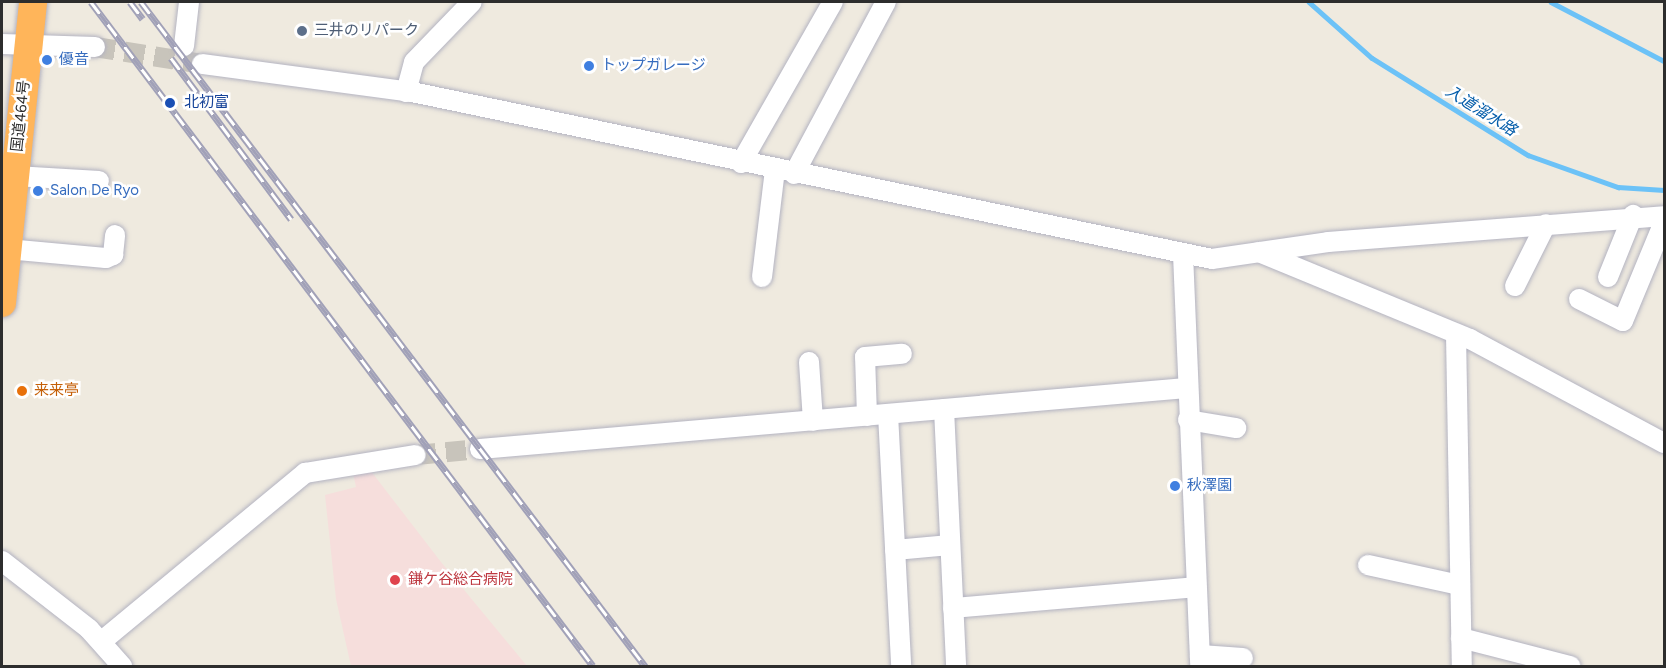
<!DOCTYPE html>
<html>
<head>
<meta charset="utf-8">
<style>
	body { margin:0 }
	#map { position:relative; width:1666px; height:668px; overflow:hidden; background:#efeadf; font-family:Figtree,"Noto Sans JP",sans-serif }
	div>[style] { position:absolute }
	.medical>* { inset:0; background:#f6dedc }
	.stream>* { height:4.5px; margin:-2.25px; padding:0 2.25px; transform-origin:2.25px; border-radius:2.25px; background:#6cc2f7 }
	.minor-tunnel>* { height:20px; margin-top:-10px; transform-origin:0; background:repeating-linear-gradient(90deg,#c8c4bb 0 20px,transparent 0 30px) }
	.roads { filter:drop-shadow(0 0 2px #b3b3c1) drop-shadow(0 0 2px #b3b3c1) }
	.minor>* { height:20px; margin:-10px; padding:0 10px; transform-origin:10px; border-radius:10px; background:#fff }
	.highway>* { height:28px; margin:-14px; padding:0 14px; transform-origin:14px; border-radius:14px; background:#ffb55a }
	.rail>* { height:7px; margin-top:-3.5px; transform-origin:0; background:repeating-linear-gradient(90deg,#fff 0 14px,#a1a1b8 0 28px); box-sizing:border-box; border-block:2px solid #a1a1b8 }
	.dots>* { width:16px; height:16px; translate:-50% -50%; box-sizing:border-box; border:3px solid #fff; border-radius:50% }
	span { translate:-50% -50%; white-space:nowrap; text-align:center; line-height:1.15; -webkit-text-stroke:5px #fff; paint-order:stroke }
	.service-label { font-size:15px; color:#4e5e75 }
	.left { translate:0 -50%; text-align:left }
	.shop-label { font-size:15px; color:#366cbe }
	.transit-label { font-size:15px; color:#164399 }
	.street-label { font-size:15px; color:#2d2d2d }
	.food-label { font-size:15px; color:#c56008 }
	.health-label { font-size:15px; color:#be3a42 }
	.water-label { font-size:16px; color:#045daa; font-style:italic }
	.frame { position:absolute; inset:0; border:3px solid #2d2d2d; pointer-events:none }
</style>
</head>
<body>
<div id="map">
	<div class="medical">
		<i style="clip-path:polygon(367px 466px,441px 562px,527px 666px,351px 666px,336px 599px,325px 495px,356px 487px,352px 469px)"></i>
	</div>
	<div class="stream">
		<i style="left:1309px;top:2px;width:84px;rotate:41.6deg"></i>
		<i style="left:1372px;top:58px;width:184px;rotate:31.9deg"></i>
		<i style="left:1528px;top:155px;width:96px;rotate:19.6deg"></i>
		<i style="left:1618px;top:187px;width:46px;rotate:3.7deg"></i>
		<i style="left:1551px;top:2px;width:127px;rotate:27.6deg"></i>
	</div>
	<div class="minor-tunnel">
		<i style="left:95px;top:47px;width:108px;rotate:9deg"></i>
		<i style="left:416px;top:455px;width:64px;rotate:-5.4deg"></i>
	</div>
	<div class="roads">
		<div class="minor">
			<i style="left:2px;top:44px;width:93px;rotate:1.8deg"></i>
			<i style="left:184px;top:46px;width:44px;rotate:-83.5deg"></i>
			<i style="left:202px;top:64px;width:212px;rotate:7.6deg"></i>
			<i style="left:412px;top:92px;width:817px;rotate:11.79deg"></i>
			<i style="left:1212px;top:259px;width:117px;rotate:-8.3deg"></i>
			<i style="left:1328px;top:242px;width:337px;rotate:-4.4deg"></i>
			<i style="left:406px;top:92px;width:31px;rotate:-75deg"></i>
			<i style="left:414px;top:62px;width:83px;rotate:-46deg"></i>
			<i style="left:741px;top:163px;width:185px;rotate:-60.3deg"></i>
			<i style="left:794px;top:174px;width:195px;rotate:-61.9deg"></i>
			<i style="left:15px;top:176px;width:84px;rotate:3.4deg"></i>
			<i style="left:7px;top:249px;width:99px;rotate:5.2deg"></i>
			<i style="left:106px;top:258px;width:8px;rotate:-23deg"></i>
			<i style="left:113px;top:255px;width:20px;rotate:-84deg"></i>
			<i style="left:1259px;top:252px;width:228px;rotate:22.4deg"></i>
			<i style="left:1470px;top:339px;width:220px;rotate:28.2deg"></i>
			<i style="left:1183px;top:254px;width:412px;rotate:87.6deg"></i>
			<i style="left:762px;top:277px;width:108px;rotate:-83.1deg"></i>
			<i style="left:1608px;top:277px;width:67px;rotate:-68deg"></i>
			<i style="left:1515px;top:286px;width:69px;rotate:-63.4deg"></i>
			<i style="left:1579px;top:299px;width:49px;rotate:26.6deg"></i>
			<i style="left:1623px;top:321px;width:107px;rotate:-67.5deg"></i>
			<i style="left:1456px;top:334px;width:332px;rotate:89deg"></i>
			<i style="left:809px;top:362px;width:59px;rotate:86.1deg"></i>
			<i style="left:944px;top:409px;width:257px;rotate:87.3deg"></i>
			<i style="left:888px;top:414px;width:252px;rotate:87deg"></i>
			<i style="left:867px;top:416px;width:59px;rotate:-91.9deg"></i>
			<i style="left:865px;top:357px;width:37px;rotate:-5deg"></i>
			<i style="left:1188px;top:420px;width:49px;rotate:9.5deg"></i>
			<i style="left:480px;top:449px;width:709px;rotate:-4.94deg"></i>
			<i style="left:895px;top:550px;width:55px;rotate:-5.2deg"></i>
			<i style="left:2px;top:561px;width:110px;rotate:38deg"></i>
			<i style="left:89px;top:629px;width:50px;rotate:48.3deg"></i>
			<i style="left:1368px;top:565px;width:94px;rotate:12.3deg"></i>
			<i style="left:953px;top:608px;width:244px;rotate:-4.9deg"></i>
			<i style="left:1461px;top:638px;width:113px;rotate:14.4deg"></i>
			<i style="left:102px;top:641px;width:264px;rotate:-39.6deg"></i>
			<i style="left:305px;top:473px;width:112px;rotate:-9.2deg"></i>
			<i style="left:1200px;top:655px;width:43px;rotate:4deg"></i>
		</div>
		<div class="highway">
			<i style="left:2px;top:303px;width:303px;rotate:-84.1deg"></i>
		</div>
	</div>
	<div class="rail">
		<i style="left:91px;top:2px;width:832px;rotate:52.91deg"></i>
		<i style="left:130px;top:2px;width:21px;rotate:53deg"></i>
		<i style="left:141px;top:2px;width:834px;rotate:52.8deg"></i>
		<i style="left:171px;top:58px;width:201px;rotate:53.3deg"></i>
	</div>
	<div class="dots">
		<i style="left:302px;top:31px;background:#5c6f8a"></i>
		<i style="left:47px;top:60px;background:#3f7fe0"></i>
		<i style="left:589px;top:66px;background:#3f7fe0"></i>
		<i style="left:170px;top:103px;background:#1a4fb4"></i>
		<i style="left:38px;top:191px;background:#3f7fe0"></i>
		<i style="left:22px;top:391px;background:#e8710a"></i>
		<i style="left:1175px;top:486px;background:#3f7fe0"></i>
		<i style="left:395px;top:580px;background:#e0444e"></i>
	</div>
	<div class="service-label">
		<span class="left" style="left:314px;top:31px">三井のリパーク</span>
	</div>
	<div class="shop-label">
		<span class="left" style="left:59px;top:60px">優音</span>
		<span class="left" style="left:601px;top:66px">トップガレージ</span>
		<span class="left" style="left:50px;top:191px">Salon De Ryo</span>
		<span class="left" style="left:1187px;top:486px">秋澤園</span>
	</div>
	<div class="transit-label">
		<span class="left" style="left:184px;top:103px">北初富</span>
	</div>
	<div class="street-label">
		<span style="left:21px;top:116px;rotate:-84deg">国道464号</span>
	</div>
	<div class="food-label">
		<span class="left" style="left:34px;top:391px">来来亭</span>
	</div>
	<div class="health-label">
		<span class="left" style="left:408px;top:580px">鎌ケ谷総合病院</span>
	</div>
	<div class="water-label">
		<span style="left:1481px;top:111px;rotate:32deg">入道溜水路</span>
	</div>
	<div class="frame"></div>
</div>
</body>
</html>
